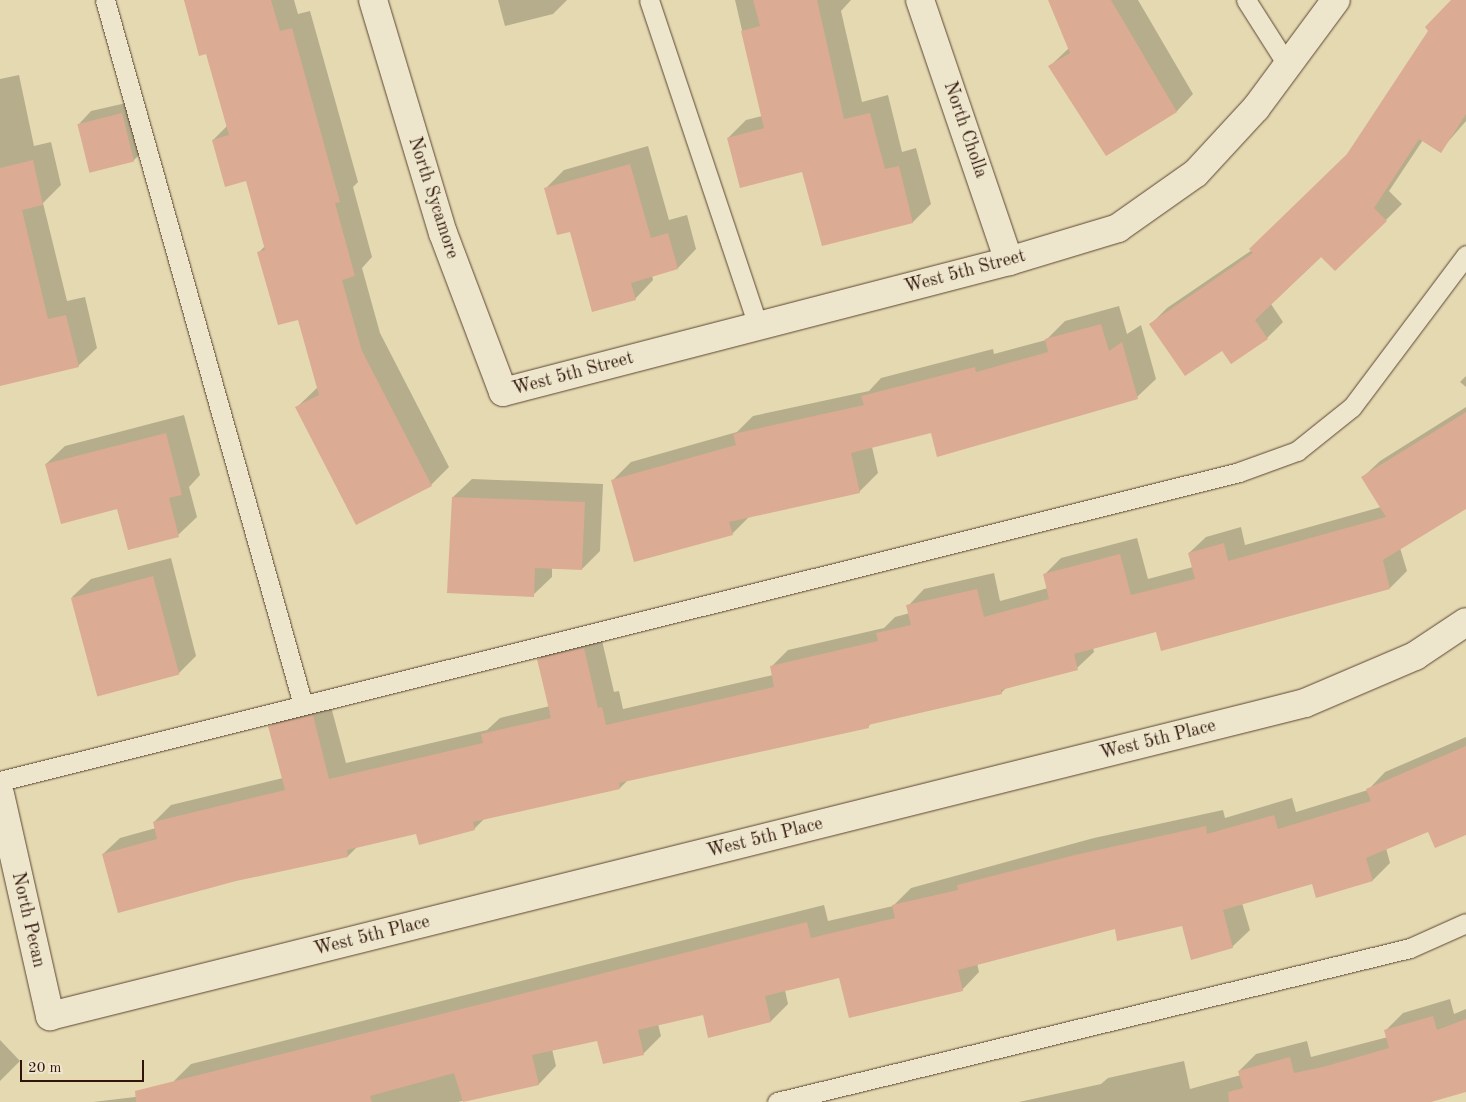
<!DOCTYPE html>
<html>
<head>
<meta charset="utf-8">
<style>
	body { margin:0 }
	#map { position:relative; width:1466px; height:1102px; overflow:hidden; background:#e4d9b0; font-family:"Old Standard TT",serif }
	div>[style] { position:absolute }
	.shadow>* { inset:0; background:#0003 }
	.building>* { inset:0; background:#dcab93; transform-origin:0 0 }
	.roads { filter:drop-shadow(0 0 1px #5d4534) drop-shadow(0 0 1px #5d4534) }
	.lane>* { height:19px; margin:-9.5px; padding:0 9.5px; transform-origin:9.5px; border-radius:9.5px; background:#ede6cc }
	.street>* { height:28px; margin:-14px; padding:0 14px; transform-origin:14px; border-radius:14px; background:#ede6cc }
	span { translate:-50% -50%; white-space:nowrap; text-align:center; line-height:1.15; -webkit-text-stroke:4px #ede6cc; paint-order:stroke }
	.street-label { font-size:18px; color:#30140a }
	.scale { position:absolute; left:20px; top:1060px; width:124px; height:22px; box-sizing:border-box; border:2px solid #30140a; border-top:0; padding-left:6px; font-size:15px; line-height:18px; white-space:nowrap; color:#30140a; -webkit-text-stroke:4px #ede6cc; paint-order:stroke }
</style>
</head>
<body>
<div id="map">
	<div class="shadow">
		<i style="clip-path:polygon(184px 0,294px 0,298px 14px,310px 11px,358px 182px,353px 187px,372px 257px,362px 268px,380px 333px,449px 467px,431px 485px,297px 407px,318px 387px,298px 318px,259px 252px,265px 246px,247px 179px,213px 140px,227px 126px,207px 53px)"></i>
		<i style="clip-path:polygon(498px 0,567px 0,553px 14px,505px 26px)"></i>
		<i style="clip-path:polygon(735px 0,851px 0,841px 11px,862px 102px,888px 95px,902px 152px,916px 148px,931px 204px,913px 222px,823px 245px,803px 170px,728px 138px,746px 120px,762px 116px)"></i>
		<i style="clip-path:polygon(1050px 0,1138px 0,1193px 94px,1177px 111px,1106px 154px,1050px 66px,1069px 48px)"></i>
		<i style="clip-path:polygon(1453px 0,1466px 0,1466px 121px,1440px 151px,1423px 140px,1389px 191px,1402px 204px,1386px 220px,1322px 256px,1271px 304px,1283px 322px,1267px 338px,1222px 349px,1151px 324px,1167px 308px,1252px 250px,1349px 154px)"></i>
		<i style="clip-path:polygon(19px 75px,34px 146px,51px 142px,61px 185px,43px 203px,67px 301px,85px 297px,97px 348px,78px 366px,0 385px,0 79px)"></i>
		<i style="clip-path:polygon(135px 101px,146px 148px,133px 161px,79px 124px,91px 111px)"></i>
		<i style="clip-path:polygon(648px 146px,669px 220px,687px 215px,696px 249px,678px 268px,652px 275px,653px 280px,635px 299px,571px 230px,545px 189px,564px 170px)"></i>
		<i style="clip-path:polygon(1119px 306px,1127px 334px,1141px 325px,1156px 379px,1137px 397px,932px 432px,872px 447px,878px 473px,859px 492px,750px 516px,732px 534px,613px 480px,631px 462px,737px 432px,753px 416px,869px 391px,881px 378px,993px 349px,994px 354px,1046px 340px,1065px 321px)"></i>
		<i style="clip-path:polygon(1466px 376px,1466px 387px,1460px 382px)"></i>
		<i style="clip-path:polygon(1466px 407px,1466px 508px,1400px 548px,1407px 571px,1390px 588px,1162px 649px,1157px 631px,1093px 647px,1094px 652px,1077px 668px,1007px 687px,1001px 693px,872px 722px,868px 727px,628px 780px,620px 788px,485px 818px,474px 829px,417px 833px,358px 846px,348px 856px,236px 880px,103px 854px,120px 838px,156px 828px,154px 822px,171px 805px,283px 778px,270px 727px,287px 710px,329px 699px,346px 763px,487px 730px,500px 718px,550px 706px,539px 659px,555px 642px,600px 632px,614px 692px,619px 691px,623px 709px,773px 675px,771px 667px,788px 650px,884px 628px,895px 617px,910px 613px,908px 606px,924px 589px,994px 573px,1000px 601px,1048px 588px,1044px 575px,1061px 558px,1137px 538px,1148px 579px,1193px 567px,1189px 553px,1206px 537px,1241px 527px,1245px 545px,1381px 507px,1363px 477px,1380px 461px)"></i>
		<i style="clip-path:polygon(184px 415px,200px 475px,189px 487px,197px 517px,178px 535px,118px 507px,46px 464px,65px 446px)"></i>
		<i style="clip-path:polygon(472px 479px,603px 484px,600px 551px,582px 569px,552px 568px,552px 577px,533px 595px,453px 497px)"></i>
		<i style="clip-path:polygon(171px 558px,196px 656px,178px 674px,72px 597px,91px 579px)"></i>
		<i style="clip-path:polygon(1466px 737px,1466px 834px,1429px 830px,1386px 848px,1390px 863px,1373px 880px,1313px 882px,1242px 903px,1250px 930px,1232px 947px,1183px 924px,1115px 927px,977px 963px,979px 972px,962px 990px,840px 977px,785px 990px,788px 1004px,771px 1021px,704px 1013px,658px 1024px,661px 1036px,643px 1054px,598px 1039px,552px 1049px,556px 1066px,539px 1084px,458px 1102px,93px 1102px,177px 1092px,174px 1081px,191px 1064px,824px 905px,828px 921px,893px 906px,911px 888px,1094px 838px,1223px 810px,1225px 818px,1292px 798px,1296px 812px,1368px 790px,1385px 772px)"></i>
		<i style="clip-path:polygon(1450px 999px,1454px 1014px,1466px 1009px,1466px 1085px,1427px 1102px,1019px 1102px,1101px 1084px,1108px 1078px,1184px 1061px,1190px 1089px,1241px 1075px,1239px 1071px,1256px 1054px,1307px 1041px,1311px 1057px,1388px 1037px,1386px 1030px,1403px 1013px)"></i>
		<i style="clip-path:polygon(0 1040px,20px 1061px,0 1081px)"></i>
	</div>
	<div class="building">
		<i style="clip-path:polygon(184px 0,271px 0,280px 31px,292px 28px,340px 202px,335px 203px,355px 276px,342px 280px,362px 351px,432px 486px,356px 525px,295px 407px,319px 395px,298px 320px,278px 325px,257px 252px,265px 250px,246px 181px,225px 187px,212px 140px,229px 135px,206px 54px,199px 56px)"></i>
		<i style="clip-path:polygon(753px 0,817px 0,844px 119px,870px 113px,885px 169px,899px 166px,913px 223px,822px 246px,802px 172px,740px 188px,727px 138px,764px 128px,741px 31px,760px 26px)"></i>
		<i style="clip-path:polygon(1048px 0,1111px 0,1177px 112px,1106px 156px,1048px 66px,1070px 53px)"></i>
		<i style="clip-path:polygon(1451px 0,1466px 0,1466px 114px,1441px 153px,1419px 139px,1374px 208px,1387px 221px,1335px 271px,1321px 257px,1255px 320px,1268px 339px,1231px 364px,1222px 351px,1185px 376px,1149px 324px,1253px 253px,1249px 249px,1347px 154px,1428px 31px,1425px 27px)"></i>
		<i style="left:122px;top:113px;width:50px;height:46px;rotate:76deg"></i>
		<i style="clip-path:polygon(33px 160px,43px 205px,22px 210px,48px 319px,66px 315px,79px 367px,0 386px,0 168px)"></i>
		<i style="clip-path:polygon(630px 164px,651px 238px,668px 233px,678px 269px,631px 283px,636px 300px,592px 312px,570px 232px,557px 235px,544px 188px)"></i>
		<i style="clip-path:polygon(1101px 324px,1109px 351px,1122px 342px,1138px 399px,937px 457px,931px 433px,851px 453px,860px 493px,729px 522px,733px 535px,634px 562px,611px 480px,736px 445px,733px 434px,864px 405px,861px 396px,975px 367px,976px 372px,1048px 352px,1045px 339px)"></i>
		<i style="clip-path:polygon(1466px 412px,1466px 509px,1383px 560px,1390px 589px,1161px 651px,1156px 632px,1074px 654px,1078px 670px,1001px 690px,1002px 694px,868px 725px,869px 728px,619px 783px,620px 789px,473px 822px,475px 830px,419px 845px,416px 834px,347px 850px,348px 857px,236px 881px,118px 913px,102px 854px,157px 839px,153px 822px,285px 790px,268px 726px,313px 715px,329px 779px,483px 743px,481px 734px,551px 718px,537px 659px,584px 648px,598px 708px,602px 707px,606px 725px,774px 687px,770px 666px,878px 641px,876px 633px,911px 625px,906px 605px,977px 589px,984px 617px,1049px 599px,1043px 574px,1120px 554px,1131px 595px,1195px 579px,1188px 553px,1224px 543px,1228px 561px,1386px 517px,1361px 477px)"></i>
		<i style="clip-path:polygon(166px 433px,182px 495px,169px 498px,179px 537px,128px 550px,117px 509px,61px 524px,45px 464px)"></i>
		<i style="clip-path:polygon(452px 497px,585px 502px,582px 570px,535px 568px,534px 597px,447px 593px)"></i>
		<i style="left:153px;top:576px;width:102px;height:85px;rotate:75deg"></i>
		<i style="clip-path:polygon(1466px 746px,1466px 835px,1435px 848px,1428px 832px,1366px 858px,1373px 881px,1316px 898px,1312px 884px,1223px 910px,1233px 948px,1191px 960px,1182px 926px,1117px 941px,1115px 929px,958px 970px,963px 991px,849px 1018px,839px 978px,765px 996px,771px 1022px,708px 1038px,703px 1015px,638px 1030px,644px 1055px,603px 1064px,597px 1041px,532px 1055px,539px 1085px,463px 1102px,454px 1073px,370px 1096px,372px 1102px,136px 1102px,135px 1091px,807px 922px,811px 938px,895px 918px,892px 905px,958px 890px,957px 885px,1075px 855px,1206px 826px,1207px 834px,1274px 815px,1278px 829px,1371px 801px,1366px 789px)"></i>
		<i style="clip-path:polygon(1433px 1016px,1437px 1030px,1466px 1019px,1466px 1092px,1431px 1102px,1229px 1102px,1228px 1092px,1243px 1088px,1238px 1071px,1290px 1057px,1294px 1073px,1323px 1067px,1389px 1048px,1384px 1030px)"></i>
	</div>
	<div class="roads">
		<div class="lane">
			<i style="left:105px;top:0;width:732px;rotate:74.31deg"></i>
			<i style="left:649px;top:0;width:344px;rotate:71.5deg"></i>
			<i style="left:1246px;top:0;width:78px;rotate:57.5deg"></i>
			<i style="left:0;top:781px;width:1277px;rotate:-14deg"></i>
			<i style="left:1239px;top:472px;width:62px;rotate:-19.9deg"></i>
			<i style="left:1297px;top:451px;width:70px;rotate:-38.7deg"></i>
			<i style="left:1352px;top:407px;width:190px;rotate:-53.1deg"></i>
			<i style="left:777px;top:1102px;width:651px;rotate:-13.67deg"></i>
			<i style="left:1410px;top:948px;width:61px;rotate:-24.1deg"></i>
		</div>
		<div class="street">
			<i style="left:373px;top:0;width:243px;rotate:73.3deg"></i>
			<i style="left:443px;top:233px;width:170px;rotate:69.3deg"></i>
			<i style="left:503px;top:392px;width:523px;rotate:-14.51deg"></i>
			<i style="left:1009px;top:261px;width:114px;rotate:-16.8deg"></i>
			<i style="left:1118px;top:228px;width:95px;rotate:-35.2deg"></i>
			<i style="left:1196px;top:173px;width:88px;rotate:-47.3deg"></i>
			<i style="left:1256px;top:108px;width:134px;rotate:-53.5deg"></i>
			<i style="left:920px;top:0;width:276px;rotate:71.2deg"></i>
			<i style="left:0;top:794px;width:228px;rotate:77.3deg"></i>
			<i style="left:50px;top:1016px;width:1293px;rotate:-14deg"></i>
			<i style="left:1305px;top:703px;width:120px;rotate:-23.1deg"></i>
			<i style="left:1415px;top:656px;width:61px;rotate:-33.7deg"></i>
		</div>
	</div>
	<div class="street-label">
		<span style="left:965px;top:130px;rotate:71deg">North Cholla</span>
		<span style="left:433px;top:198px;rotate:72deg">North Sycamore</span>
		<span style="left:965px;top:272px;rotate:-15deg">West 5th Street</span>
		<span style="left:573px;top:374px;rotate:-15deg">West 5th Street</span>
		<span style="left:1158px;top:740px;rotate:-14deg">West 5th Place</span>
		<span style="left:765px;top:838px;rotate:-14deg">West 5th Place</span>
		<span style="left:28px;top:920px;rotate:77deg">North Pecan</span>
		<span style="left:372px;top:936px;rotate:-14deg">West 5th Place</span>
	</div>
	<div class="scale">20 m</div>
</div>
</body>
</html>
